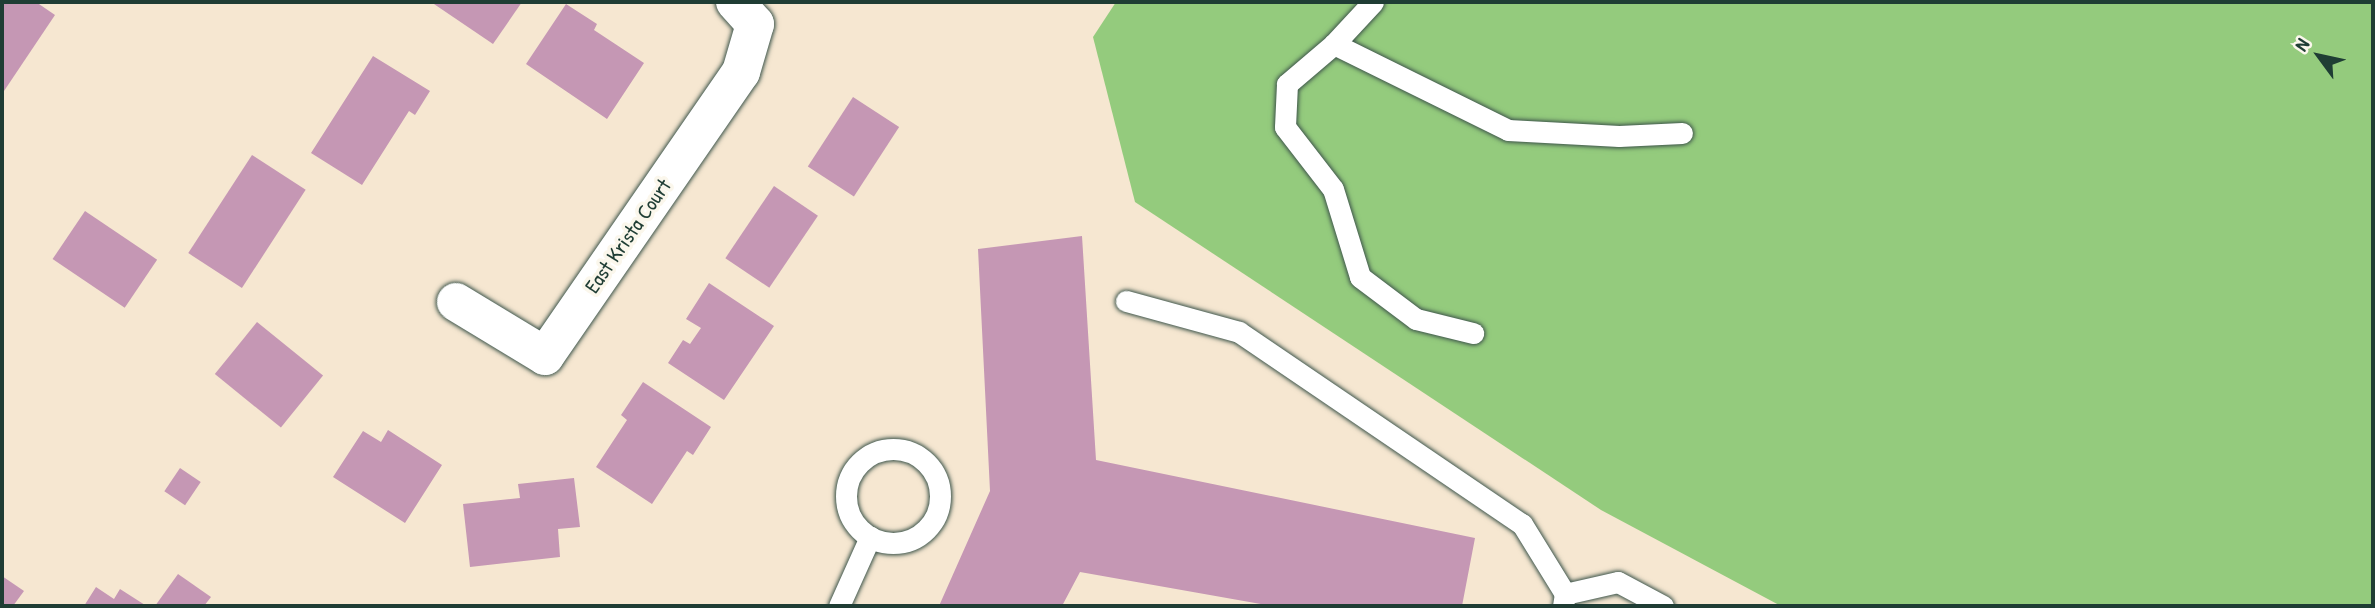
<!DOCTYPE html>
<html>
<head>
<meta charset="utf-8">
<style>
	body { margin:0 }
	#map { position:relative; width:2375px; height:608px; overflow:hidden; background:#f6e7d1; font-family:"Patrick Hand",sans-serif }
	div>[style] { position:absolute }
	.green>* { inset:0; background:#94cb7d }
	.building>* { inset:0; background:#c597b4; transform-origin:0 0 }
	.roads { filter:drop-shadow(0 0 2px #3f564c) drop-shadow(0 0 2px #3f564c) }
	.lane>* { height:21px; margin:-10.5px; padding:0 10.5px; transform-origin:10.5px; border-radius:10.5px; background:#fff }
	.lane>.ring { margin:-10.5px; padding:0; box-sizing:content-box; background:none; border:21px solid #fff; border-radius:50% }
	.street>* { height:38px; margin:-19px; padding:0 19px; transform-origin:19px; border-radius:19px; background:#fff }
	span { translate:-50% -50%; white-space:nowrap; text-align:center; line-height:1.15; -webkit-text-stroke:7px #fbf7ec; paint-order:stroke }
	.street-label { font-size:21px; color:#1f3d34 }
	.frame { position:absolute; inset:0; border:4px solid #1f3d34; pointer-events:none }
	.north { position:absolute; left:2284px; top:21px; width:70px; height:70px; -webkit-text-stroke:5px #fbf7ec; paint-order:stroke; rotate:303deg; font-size:19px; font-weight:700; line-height:28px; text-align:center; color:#1f3d34 }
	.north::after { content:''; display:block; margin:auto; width:24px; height:32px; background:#1f3d34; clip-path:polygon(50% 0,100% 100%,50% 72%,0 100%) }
</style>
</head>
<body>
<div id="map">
	<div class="green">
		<i style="clip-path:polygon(1116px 2px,2373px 2px,2373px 606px,1781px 606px,1601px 510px,1135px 202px,1093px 37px)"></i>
	</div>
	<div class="building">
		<i style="clip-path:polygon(2px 2px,36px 2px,55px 15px,2px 94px)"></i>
		<i style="clip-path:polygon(431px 2px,522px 2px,493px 44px)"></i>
		<i style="clip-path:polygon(566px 4px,597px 24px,594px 30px,644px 63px,607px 119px,526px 64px)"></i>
		<i style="clip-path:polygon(373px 56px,430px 91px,415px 115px,409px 111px,362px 185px,311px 153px)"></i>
		<i style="left:853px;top:97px;width:55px;height:83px;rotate:33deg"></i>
		<i style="left:252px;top:155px;width:64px;height:117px;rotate:33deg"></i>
		<i style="left:774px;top:186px;width:53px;height:87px;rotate:34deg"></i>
		<i style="left:85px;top:211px;width:87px;height:58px;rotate:34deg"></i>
		<i style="clip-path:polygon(1082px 236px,1096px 460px,1475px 538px,1462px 606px,1272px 606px,1080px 572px,1062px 606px,939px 606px,990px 491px,978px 249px)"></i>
		<i style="clip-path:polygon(709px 283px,774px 326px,724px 400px,668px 363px,683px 340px,690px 344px,701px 328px,686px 319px)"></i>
		<i style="left:257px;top:322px;width:85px;height:67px;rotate:39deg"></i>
		<i style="clip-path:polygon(643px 382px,711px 427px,693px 455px,687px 451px,652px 504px,596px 467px,627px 420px,621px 415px)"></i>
		<i style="clip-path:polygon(388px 430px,442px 465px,405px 523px,333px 477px,363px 431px,381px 442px)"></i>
		<i style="left:180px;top:468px;width:25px;height:28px;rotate:34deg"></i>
		<i style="clip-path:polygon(574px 478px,580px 527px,558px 529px,560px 557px,470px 567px,463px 504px,520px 498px,518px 484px)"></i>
		<i style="clip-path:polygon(178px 574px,211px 597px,204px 606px,155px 606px)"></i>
		<i style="clip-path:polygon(2px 576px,24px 591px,13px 606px,2px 606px)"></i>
		<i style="clip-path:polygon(96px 587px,114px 599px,120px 589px,145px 605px,84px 606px)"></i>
	</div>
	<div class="roads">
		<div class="lane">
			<i style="left:1373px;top:2px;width:57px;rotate:132.9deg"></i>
			<i style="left:1334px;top:44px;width:62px;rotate:139.6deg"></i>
			<i style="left:1287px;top:84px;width:43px;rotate:92.7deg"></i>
			<i style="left:1285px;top:127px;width:78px;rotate:52.3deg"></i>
			<i style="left:1333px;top:189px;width:92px;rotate:72.9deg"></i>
			<i style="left:1360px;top:277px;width:70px;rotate:36.9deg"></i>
			<i style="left:1416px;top:319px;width:59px;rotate:13.8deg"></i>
			<i style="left:1334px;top:44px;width:194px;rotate:26.3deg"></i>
			<i style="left:1508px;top:130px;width:111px;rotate:3.1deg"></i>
			<i style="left:1619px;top:136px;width:63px;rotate:-2.7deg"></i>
			<i style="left:1126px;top:301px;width:117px;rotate:15.3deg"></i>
			<i style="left:1239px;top:332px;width:342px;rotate:34.2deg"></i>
			<i style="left:1522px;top:524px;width:82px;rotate:58.4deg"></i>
			<i class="ring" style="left:846px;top:449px;width:73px;height:73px"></i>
			<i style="left:839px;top:606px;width:76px;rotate:-65.8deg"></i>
			<i style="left:1563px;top:606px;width:12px;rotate:-81deg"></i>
			<i style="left:1565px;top:594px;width:54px;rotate:-12.8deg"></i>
			<i style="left:1618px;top:582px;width:51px;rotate:28.1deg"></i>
		</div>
		<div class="street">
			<i style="left:456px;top:302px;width:104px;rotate:31.2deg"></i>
			<i style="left:545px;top:356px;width:345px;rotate:-55.4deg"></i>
			<i style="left:741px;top:72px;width:50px;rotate:-73.7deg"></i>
			<i style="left:755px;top:24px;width:30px;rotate:-132deg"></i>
		</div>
	</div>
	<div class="street-label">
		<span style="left:628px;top:236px;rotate:-55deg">East Krista Court</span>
	</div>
	<div class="frame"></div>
	<div class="north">N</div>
</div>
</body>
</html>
